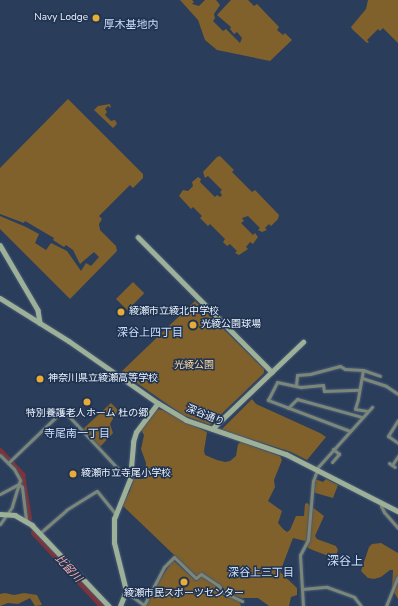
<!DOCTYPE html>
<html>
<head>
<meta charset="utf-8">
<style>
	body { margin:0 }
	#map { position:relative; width:398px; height:606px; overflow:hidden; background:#2a3d5b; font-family:"Nunito Sans","Noto Sans JP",sans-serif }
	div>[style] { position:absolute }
	.green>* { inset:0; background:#80612b; transform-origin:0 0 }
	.river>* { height:6px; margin:-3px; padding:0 3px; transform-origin:3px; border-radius:3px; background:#813338 }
	.roads { filter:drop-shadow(0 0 1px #495a75) drop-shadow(0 0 1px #495a75) }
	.street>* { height:3px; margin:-1.5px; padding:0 1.5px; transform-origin:1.5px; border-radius:1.5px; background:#7b8778 }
	.secondary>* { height:4.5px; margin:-2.25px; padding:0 2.25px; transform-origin:2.25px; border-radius:2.25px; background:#9db098 }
	.dots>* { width:11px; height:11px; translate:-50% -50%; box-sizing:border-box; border:2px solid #203350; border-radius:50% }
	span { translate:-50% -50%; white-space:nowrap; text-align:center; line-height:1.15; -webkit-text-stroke:3px #203350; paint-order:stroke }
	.poi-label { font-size:10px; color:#ecf4ff }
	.right { translate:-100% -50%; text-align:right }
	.left { translate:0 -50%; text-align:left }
	.park-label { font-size:10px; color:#fedba2 }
	.street-label { font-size:10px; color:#ecf4ff }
	.neighbourhood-label { font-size:11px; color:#cbdefc }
	.water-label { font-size:11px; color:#f5aeae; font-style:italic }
	.quarter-label { font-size:12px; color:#cbdefc }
</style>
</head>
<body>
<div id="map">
	<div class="green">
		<i style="clip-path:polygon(180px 0,192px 0,194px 2px,192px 4px,199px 6px,205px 0,216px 0,220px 5px,214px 14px,215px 18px,213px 21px,223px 31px,226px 29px,240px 43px,242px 38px,237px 32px,234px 34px,230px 29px,231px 27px,217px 15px,231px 0,248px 0,254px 6px,257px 4px,279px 27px,277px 30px,283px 35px,285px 33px,292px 40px,270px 61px,217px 50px,205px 40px,198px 20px)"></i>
		<i style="clip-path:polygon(368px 0,398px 0,398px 43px,383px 28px,380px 31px,378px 29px,367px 40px,369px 42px,367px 43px,352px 29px,351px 27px,366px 9px)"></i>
		<i style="clip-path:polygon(68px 99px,143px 174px,143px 178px,133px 188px,130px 185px,99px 216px,102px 219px,99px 224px,100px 230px,116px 246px,117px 251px,70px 299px,0 229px,0 216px,26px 227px,39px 234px,35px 243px,46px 250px,51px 243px,67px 251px,81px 271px,86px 263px,91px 266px,99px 257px,94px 252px,80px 264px,73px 250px,66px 245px,64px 247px,53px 240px,54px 238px,25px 221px,24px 223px,0 214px,0 168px)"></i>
		<i style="clip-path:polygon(110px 104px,111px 108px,108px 106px,105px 109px,107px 112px,105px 115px,111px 121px,115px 120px,117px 124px,113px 128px,94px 110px,98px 106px)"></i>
		<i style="clip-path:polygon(220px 156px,234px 170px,232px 172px,252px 192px,255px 190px,279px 215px,278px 219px,271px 226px,269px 224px,265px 228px,267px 230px,262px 232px,258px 230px,260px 228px,248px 216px,242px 218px,244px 221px,241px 223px,253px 235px,255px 233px,258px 237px,253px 244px,250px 242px,246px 247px,248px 249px,239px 255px,235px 253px,237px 251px,230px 244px,227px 246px,223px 242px,225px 239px,210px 224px,208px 226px,200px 218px,202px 216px,193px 207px,191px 209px,179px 196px,183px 190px,188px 191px,193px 186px,192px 182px,198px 177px,201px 179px,200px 182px,215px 197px,217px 195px,220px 197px,222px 195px,220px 192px,222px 190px,208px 176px,205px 178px,203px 172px,217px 157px)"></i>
		<i style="left:133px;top:282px;width:16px;height:24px;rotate:45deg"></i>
		<i style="clip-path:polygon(195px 301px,264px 369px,264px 373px,210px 425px,183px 415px,121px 372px)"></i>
		<i style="clip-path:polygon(252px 399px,256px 404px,320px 433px,326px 437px,307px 460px,291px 452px,221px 430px)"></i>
		<i style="clip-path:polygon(111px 403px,118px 410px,110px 424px,113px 433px,100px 447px,83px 429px)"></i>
		<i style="clip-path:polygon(156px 409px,163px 410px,207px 432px,204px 451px,205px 455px,217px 460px,225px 462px,230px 461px,236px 456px,238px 444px,241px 442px,280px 456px,282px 460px,274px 480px,275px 487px,268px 501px,282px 511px,278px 523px,283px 529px,287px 532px,290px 530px,296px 516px,304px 516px,305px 504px,307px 503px,324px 516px,315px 536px,317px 539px,336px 546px,338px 550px,336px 556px,334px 558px,315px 551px,308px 548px,305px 541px,293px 538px,280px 572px,297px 588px,297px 595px,291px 597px,289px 606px,269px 606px,258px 598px,241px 598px,226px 592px,219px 584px,204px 574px,196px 576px,123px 506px,122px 504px,130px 491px,133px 479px,143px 479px,145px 477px,146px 463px,141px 449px,144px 435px,140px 429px)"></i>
		<i style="clip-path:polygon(315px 479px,323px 482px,326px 479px,338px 485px,333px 498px,312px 492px)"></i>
		<i style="clip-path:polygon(381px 543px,398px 553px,398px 599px,392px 589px,393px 570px,390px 570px,381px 577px,374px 579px,368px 578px,361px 571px,369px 547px,372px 544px)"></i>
		<i style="clip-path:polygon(173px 560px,196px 581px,203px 576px,239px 601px,241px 606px,146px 606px,153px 590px)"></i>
		<i style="clip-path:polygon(5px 593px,14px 595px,24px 593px,37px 595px,42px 605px,35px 606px,30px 598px,18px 604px,8px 603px,0 606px,0 594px)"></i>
	</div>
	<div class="river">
		<i style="left:0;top:451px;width:33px;rotate:47deg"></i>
		<i style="left:22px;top:475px;width:44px;rotate:80.8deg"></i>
		<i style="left:34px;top:533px;width:100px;rotate:47deg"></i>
	</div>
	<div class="roads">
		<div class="street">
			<i style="left:363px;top:370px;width:29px;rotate:100deg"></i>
			<i style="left:358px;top:399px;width:10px;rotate:107deg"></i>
			<i style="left:355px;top:409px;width:12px;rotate:9deg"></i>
			<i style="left:362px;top:378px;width:25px;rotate:18deg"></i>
			<i style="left:386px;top:386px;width:14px;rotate:34deg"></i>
			<i style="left:296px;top:385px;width:10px;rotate:-84deg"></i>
			<i style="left:297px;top:375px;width:13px;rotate:-4deg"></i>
			<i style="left:310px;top:374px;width:31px;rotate:-15deg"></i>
			<i style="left:340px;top:366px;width:6px;rotate:31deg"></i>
			<i style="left:345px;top:369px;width:18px;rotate:3deg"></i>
			<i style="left:363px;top:370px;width:18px;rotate:19deg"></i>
			<i style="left:288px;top:408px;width:13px;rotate:-45deg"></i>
			<i style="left:297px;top:399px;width:67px;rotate:15.5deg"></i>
			<i style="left:398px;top:420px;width:19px;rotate:122deg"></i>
			<i style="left:388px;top:436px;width:12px;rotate:35deg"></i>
			<i style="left:350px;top:431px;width:88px;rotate:-159.3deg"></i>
			<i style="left:268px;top:400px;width:20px;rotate:-63deg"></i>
			<i style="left:277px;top:382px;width:25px;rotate:12deg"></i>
			<i style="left:301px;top:387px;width:22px;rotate:-5deg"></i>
			<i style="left:323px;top:385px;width:6px;rotate:81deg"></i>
			<i style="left:324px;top:391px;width:35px;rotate:-2deg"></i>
			<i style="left:0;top:455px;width:20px;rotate:45deg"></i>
			<i style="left:14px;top:469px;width:13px;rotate:61deg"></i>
			<i style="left:20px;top:480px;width:28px;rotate:107deg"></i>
			<i style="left:12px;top:507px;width:21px;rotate:125deg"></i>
			<i style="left:332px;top:462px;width:11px;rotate:-49deg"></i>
			<i style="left:339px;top:454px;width:8px;rotate:-140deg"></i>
			<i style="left:8px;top:463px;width:76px;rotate:-43.9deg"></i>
			<i style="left:63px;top:410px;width:86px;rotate:46.9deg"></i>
			<i style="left:122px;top:473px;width:9px;rotate:21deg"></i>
			<i style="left:389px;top:463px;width:7px;rotate:34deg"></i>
			<i style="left:392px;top:465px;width:11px;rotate:-56deg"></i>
			<i style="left:19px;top:484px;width:4px;rotate:45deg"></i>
			<i style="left:22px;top:487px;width:34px;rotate:83deg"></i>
			<i style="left:0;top:494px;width:21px;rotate:-28deg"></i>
			<i style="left:382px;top:503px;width:3px;rotate:108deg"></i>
			<i style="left:381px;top:506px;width:7px;rotate:63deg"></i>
			<i style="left:384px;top:512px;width:21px;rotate:49deg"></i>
			<i style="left:40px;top:533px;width:35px;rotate:-41deg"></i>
			<i style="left:66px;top:510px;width:36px;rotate:-32deg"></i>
			<i style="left:97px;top:491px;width:28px;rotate:51deg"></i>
			<i style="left:302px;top:589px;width:25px;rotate:-5deg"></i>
			<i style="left:327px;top:587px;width:29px;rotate:20deg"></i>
			<i style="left:354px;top:597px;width:11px;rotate:52deg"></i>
			<i style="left:126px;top:592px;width:22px;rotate:36deg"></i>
			<i style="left:144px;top:605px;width:43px;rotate:-62.2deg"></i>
			<i style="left:164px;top:567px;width:14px;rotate:-45deg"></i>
			<i style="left:174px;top:557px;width:30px;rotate:44deg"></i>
			<i style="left:196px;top:578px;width:6px;rotate:-39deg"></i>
			<i style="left:201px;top:574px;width:20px;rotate:33deg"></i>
			<i style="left:218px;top:585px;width:11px;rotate:49deg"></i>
			<i style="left:225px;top:593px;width:19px;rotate:25deg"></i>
			<i style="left:303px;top:606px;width:51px;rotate:-93.4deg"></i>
			<i style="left:300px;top:555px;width:17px;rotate:-62deg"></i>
			<i style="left:308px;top:540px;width:59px;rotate:-85.2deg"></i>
			<i style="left:313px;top:481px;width:15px;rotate:-70deg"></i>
			<i style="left:318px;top:467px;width:81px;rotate:-48deg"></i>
			<i style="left:386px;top:606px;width:31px;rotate:-68deg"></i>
		</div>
		<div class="secondary">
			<i style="left:138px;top:237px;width:190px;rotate:45.2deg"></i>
			<i style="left:0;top:245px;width:75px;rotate:59.7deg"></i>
			<i style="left:38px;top:310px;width:13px;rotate:81deg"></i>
			<i style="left:0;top:298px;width:81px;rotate:31.9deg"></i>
			<i style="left:69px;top:341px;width:108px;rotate:34.9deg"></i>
			<i style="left:158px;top:403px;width:33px;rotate:31deg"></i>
			<i style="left:186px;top:420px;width:106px;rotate:18.8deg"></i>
			<i style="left:286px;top:454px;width:126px;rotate:27deg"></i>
			<i style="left:212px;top:429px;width:126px;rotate:-43.7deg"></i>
			<i style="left:0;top:514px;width:15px;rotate:4deg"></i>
			<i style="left:15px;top:515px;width:20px;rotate:30deg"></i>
			<i style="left:32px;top:525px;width:112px;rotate:46.5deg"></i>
			<i style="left:120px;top:606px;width:16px;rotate:-68deg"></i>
			<i style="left:126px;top:591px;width:49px;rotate:-104deg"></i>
			<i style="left:114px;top:543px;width:24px;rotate:-90deg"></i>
			<i style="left:114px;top:519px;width:43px;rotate:-68.2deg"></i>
			<i style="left:130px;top:479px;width:37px;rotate:-85deg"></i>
			<i style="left:133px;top:442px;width:10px;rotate:-73deg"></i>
			<i style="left:136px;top:432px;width:36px;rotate:-53deg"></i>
		</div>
	</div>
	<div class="dots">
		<i style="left:96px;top:18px;background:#e8ab37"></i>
		<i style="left:121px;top:312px;background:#e8ab37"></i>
		<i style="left:193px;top:325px;background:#e8ab37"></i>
		<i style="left:40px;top:379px;background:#e8ab37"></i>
		<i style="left:87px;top:402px;background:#e8ab37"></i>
		<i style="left:73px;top:474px;background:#e8ab37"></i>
		<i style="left:184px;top:582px;background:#e8ab37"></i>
	</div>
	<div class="poi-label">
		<span class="right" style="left:88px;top:18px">Navy Lodge</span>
		<span class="left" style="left:129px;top:312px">綾瀬市立綾北中学校</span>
		<span class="left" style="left:201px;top:325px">光綾公園球場</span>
		<span class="left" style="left:48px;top:379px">神奈川県立綾瀬高等学校</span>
		<span style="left:87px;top:414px">特別養護老人ホーム 杜の郷</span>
		<span class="left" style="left:81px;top:474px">綾瀬市立寺尾小学校</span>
		<span style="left:184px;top:594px">綾瀬市民スポーツセンター</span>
	</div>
	<div class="park-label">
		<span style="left:194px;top:366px">光綾公園</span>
	</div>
	<div class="street-label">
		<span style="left:205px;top:416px;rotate:22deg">深谷通り</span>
	</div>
	<div class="neighbourhood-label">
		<span style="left:131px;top:25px">厚木基地内</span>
		<span style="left:150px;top:333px">深谷上四丁目</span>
		<span style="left:77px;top:434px">寺尾南一丁目</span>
		<span style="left:261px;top:573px">深谷上三丁目</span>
	</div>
	<div class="water-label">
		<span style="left:68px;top:569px;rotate:47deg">比留川</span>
	</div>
	<div class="quarter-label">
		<span style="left:345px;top:562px">深谷上</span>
	</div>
</div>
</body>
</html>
